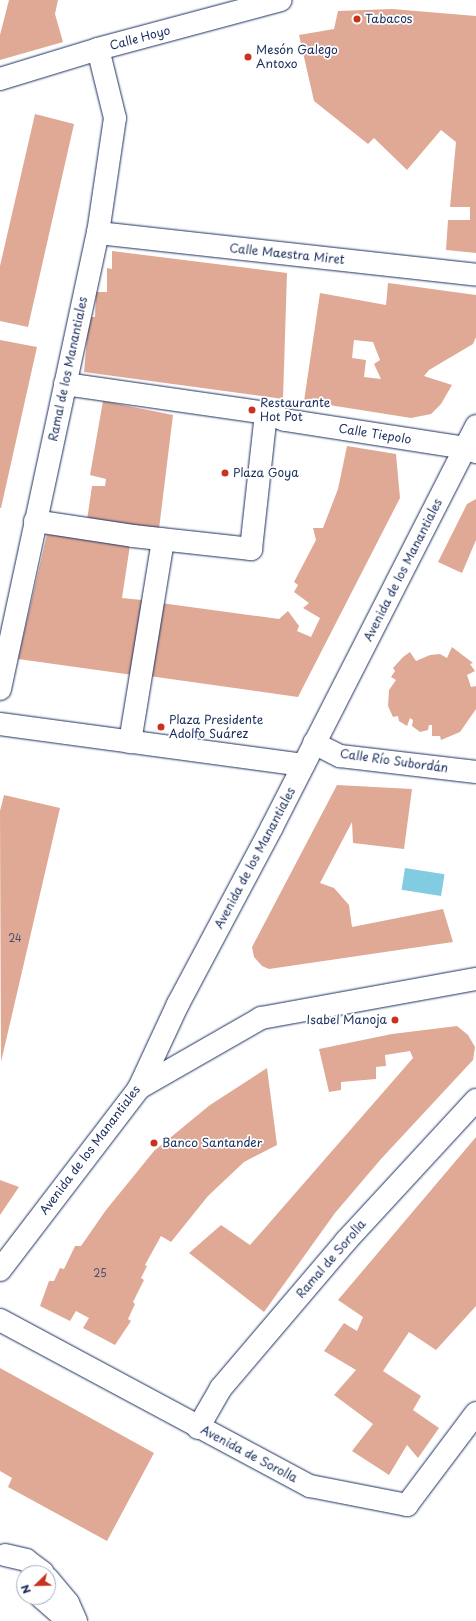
<!DOCTYPE html>
<html>
<head>
<meta charset="utf-8">
<style>
	body { margin:0 }
	#map { position:relative; width:476px; height:1621px; overflow:hidden; background:#fff; font-family:"Playpen Sans",sans-serif }
	div>[style] { position:absolute }
	.water>* { inset:0; background:#81cce1; transform-origin:0 0 }
	.building>* { inset:0; background:#dfa995 }
	.roads { filter:drop-shadow(0 0 1px #1b2f5e) drop-shadow(0 0 1px #1b2f5e) }
	.minor>* { height:22px; margin:-11px; padding:0 11px; transform-origin:11px; border-radius:11px; background:#fff }
	.major>* { height:22px; margin:-11px; padding:0 11px; transform-origin:11px; border-radius:11px; background:#fff }
	.dots>* { width:11px; height:11px; translate:-50% -50%; box-sizing:border-box; border:2px solid #fff; border-radius:50% }
	span { translate:-50% -50%; white-space:nowrap; text-align:center; line-height:1.15; -webkit-text-stroke:3.5px #fff; paint-order:stroke }
	.number-label { font-size:10px; color:#4c4e6c }
	.number-label span { -webkit-text-stroke-width:0 }
	.poi-label { font-size:12px; color:#1b2f5e }
	.left { translate:0 -50%; text-align:left }
	.right { translate:-100% -50%; text-align:right }
	.street-label { font-size:12px; color:#1b2f5e }
	.north { position:absolute; left:16px; top:1565px; width:40px; height:40px; box-sizing:border-box; background:#fff; border:1px solid #a4acbf; border-radius:50%; rotate:247deg; font-size:11px; font-weight:700; line-height:16px; text-align:center; color:#1b2f5e }
	.north::after { content:''; display:block; margin:auto; width:14px; height:18px; background:#c8321e; clip-path:polygon(50% 0,100% 100%,50% 72%,0 100%) }
</style>
</head>
<body>
<div id="map">
	<div class="water">
		<i style="left:405px;top:868px;width:40px;height:22px;rotate:9deg"></i>
	</div>
	<div class="building">
		<i style="clip-path:polygon(9px 0,58px 0,55px 14px,63px 42px,0 60px,0 35px)"></i>
		<i style="clip-path:polygon(392px 9px,476px 16px,476px 253px,446px 250px,448px 220px,470px 220px,470px 207px,450px 207px,456px 142px,441px 130px,407px 170px,374px 138px,368px 144px,314px 101px,299px 35px,334px 29px,338px 11px)"></i>
		<i style="clip-path:polygon(35px 114px,74px 124px,28px 327px,0 321px,0 266px)"></i>
		<i style="clip-path:polygon(112px 251px,287px 273px,283px 399px,84px 372px,89px 317px,95px 317px,96px 292px,107px 292px,107px 268px,112px 269px)"></i>
		<i style="clip-path:polygon(evenodd,388px 283px,476px 295px,476px 337px,473px 344px,429px 370px,424px 376px,452px 385px,441px 404px,431px 414px,411px 418px,304px 401px,320px 293px,386px 305px,388px 283px,354px 340px,373px 342px,380px 360px,374px 364px,381px 379px,364px 377px,366px 360px,352px 358px,354px 340px)"></i>
		<i style="clip-path:polygon(0 340px,37px 347px,1px 508px,0 508px)"></i>
		<i style="clip-path:polygon(103px 401px,173px 415px,159px 529px,87px 520px,92px 486px,105px 486px,106px 479px,90px 475px)"></i>
		<i style="clip-path:polygon(347px 446px,396px 454px,400px 498px,298px 697px,149px 676px,161px 603px,279px 619px,288px 611px,299px 626px,297px 631px,311px 637px,320px 618px,303px 608px,309px 603px,294px 592px,298px 585px,294px 582px,316px 540px,313px 528px,323px 528px,338px 489px)"></i>
		<i style="clip-path:polygon(476px 499px,476px 540px,462px 573px,438px 562px,467px 504px)"></i>
		<i style="clip-path:polygon(47px 534px,130px 545px,122px 598px,142px 600px,133px 675px,18px 659px)"></i>
		<i style="clip-path:polygon(452px 647px,473px 663px,470px 664px,475px 671px,467px 675px,471px 687px,476px 686px,476px 709px,460px 732px,441px 740px,440px 736px,432px 736px,432px 725px,429px 725px,428px 730px,420px 732px,412px 726px,413px 720px,410px 718px,407px 726px,399px 721px,398px 716px,393px 717px,388px 706px,389px 690px,396px 680px,391px 677px,395px 671px,393px 668px,403px 657px,410px 652px,416px 661px,430px 655px,440px 654px,447px 658px)"></i>
		<i style="clip-path:polygon(337px 785px,412px 789px,404px 849px,353px 843px,352px 822px,320px 883px,334px 888px,349px 905px,352px 927px,443px 909px,453px 942px,269px 969px,262px 966px,254px 957px,252px 947px)"></i>
		<i style="clip-path:polygon(4px 795px,60px 808px,1px 1062px,0 811px)"></i>
		<i style="clip-path:polygon(457px 1026px,468px 1035px,475px 1047px,473px 1060px,381px 1159px,335px 1213px,264px 1312px,189px 1253px,221px 1225px,250px 1245px,413px 1058px,410px 1051px,385px 1055px,386px 1066px,376px 1067px,376px 1079px,341px 1082px,341px 1090px,329px 1092px,319px 1049px,392px 1034px)"></i>
		<i style="clip-path:polygon(267px 1068px,277px 1145px,244px 1162px,208px 1196px,171px 1242px,161px 1236px,145px 1265px,147px 1266px,141px 1278px,144px 1280px,133px 1302px,135px 1304px,128px 1319px,131px 1321px,115px 1345px,83px 1328px,89px 1318px,76px 1311px,70px 1321px,40px 1306px,49px 1281px,54px 1281px,60px 1268px,64px 1269px,75px 1246px,81px 1246px,106px 1210px,154px 1151px,210px 1105px)"></i>
		<i style="clip-path:polygon(476px 1137px,476px 1306px,436px 1350px,409px 1332px,383px 1371px,421px 1396px,413px 1410px,439px 1428px,418px 1458px,407px 1445px,389px 1475px,352px 1451px,373px 1424px,334px 1395px,356px 1370px,324px 1351px,344px 1323px,357px 1331px,363px 1317px,338px 1300px)"></i>
		<i style="clip-path:polygon(0 1180px,19px 1187px,0 1215px)"></i>
		<i style="clip-path:polygon(0 1368px,154px 1453px,107px 1541px,8px 1487px,12px 1478px,0 1471px)"></i>
	</div>
	<div class="roads">
		<div class="minor">
			<i style="left:0;top:79px;width:102px;rotate:-17deg"></i>
			<i style="left:98px;top:49px;width:189px;rotate:-15deg"></i>
			<i style="left:98px;top:233px;width:380px;rotate:6.3deg"></i>
			<i style="left:65px;top:384px;width:203px;rotate:8.2deg"></i>
			<i style="left:266px;top:413px;width:20px;rotate:20deg"></i>
			<i style="left:285px;top:420px;width:182px;rotate:8.8deg"></i>
			<i style="left:465px;top:448px;width:12px;rotate:20deg"></i>
			<i style="left:35px;top:521px;width:99px;rotate:8.7deg"></i>
			<i style="left:133px;top:536px;width:119px;rotate:6.3deg"></i>
			<i style="left:251px;top:549px;width:137px;rotate:-83.7deg"></i>
			<i style="left:0;top:689px;width:466px;rotate:-77.9deg"></i>
			<i style="left:98px;top:233px;width:116px;rotate:-81.6deg"></i>
			<i style="left:115px;top:118px;width:71px;rotate:-103.8deg"></i>
			<i style="left:0;top:724px;width:306px;rotate:7.7deg"></i>
			<i style="left:130px;top:742px;width:205px;rotate:-80.7deg"></i>
			<i style="left:314px;top:743px;width:29px;rotate:27deg"></i>
			<i style="left:340px;top:756px;width:137px;rotate:6.7deg"></i>
			<i style="left:139px;top:1088px;width:93px;rotate:-65.1deg"></i>
			<i style="left:178px;top:1004px;width:200px;rotate:-62deg"></i>
			<i style="left:272px;top:827px;width:450px;rotate:-63deg"></i>
			<i style="left:0;top:1320px;width:352px;rotate:28.2deg"></i>
			<i style="left:310px;top:1486px;width:99px;rotate:11.1deg"></i>
			<i style="left:407px;top:1505px;width:115px;rotate:-53.1deg"></i>
			<i style="left:198px;top:1428px;width:46px;rotate:-60.1deg"></i>
			<i style="left:221px;top:1388px;width:193px;rotate:-49.6deg"></i>
			<i style="left:346px;top:1241px;width:192px;rotate:-47.3deg"></i>
		</div>
		<div class="major">
			<i style="left:0;top:1270px;width:229px;rotate:-52.6deg"></i>
			<i style="left:139px;top:1088px;width:141px;rotate:-29.8deg"></i>
			<i style="left:261px;top:1018px;width:219px;rotate:-10.3deg"></i>
			<i style="left:5px;top:1555px;width:22px;rotate:13deg"></i>
			<i style="left:26px;top:1560px;width:21px;rotate:37deg"></i>
			<i style="left:48px;top:1579px;width:31px;rotate:50deg"></i>
			<i style="left:68px;top:1603px;width:20px;rotate:66deg"></i>
			<i style="left:41px;top:1597px;width:28px;rotate:41deg"></i>
			<i style="left:62px;top:1615px;width:6px;rotate:72deg"></i>
		</div>
	</div>
	<div class="dots">
		<i style="left:357px;top:19px;background:#c8321e"></i>
		<i style="left:248px;top:57px;background:#c8321e"></i>
		<i style="left:252px;top:410px;background:#c8321e"></i>
		<i style="left:225px;top:473px;background:#c8321e"></i>
		<i style="left:161px;top:727px;background:#c8321e"></i>
		<i style="left:395px;top:1020px;background:#c8321e"></i>
		<i style="left:154px;top:1143px;background:#c8321e"></i>
	</div>
	<div class="number-label">
		<span style="left:15px;top:938px">24</span>
		<span style="left:100px;top:1273px">25</span>
	</div>
	<div class="poi-label">
		<span class="left" style="left:365px;top:19px">Tabacos</span>
		<span class="left" style="left:256px;top:57px">Mesón Galego<br>Antoxo</span>
		<span class="left" style="left:260px;top:410px">Restaurante<br>Hot Pot</span>
		<span class="left" style="left:233px;top:473px">Plaza Goya</span>
		<span class="left" style="left:169px;top:727px">Plaza Presidente<br>Adolfo Suárez</span>
		<span class="right" style="left:387px;top:1020px">Isabel Manoja</span>
		<span class="left" style="left:162px;top:1143px">Banco Santander</span>
	</div>
	<div class="street-label">
		<span style="left:140px;top:38px;rotate:-15deg">Calle Hoyo</span>
		<span style="left:287px;top:254px;rotate:6deg">Calle Maestra Miret</span>
		<span style="left:68px;top:369px;rotate:-78deg">Ramal de los Manantiales</span>
		<span style="left:375px;top:434px;rotate:9deg">Calle Tiepolo</span>
		<span style="left:403px;top:570px;rotate:-63deg">Avenida de los Manantiales</span>
		<span style="left:394px;top:761px;rotate:8deg">Calle Río Subordán</span>
		<span style="left:255px;top:858px;rotate:-62deg">Avenida de los Manantiales</span>
		<span style="left:90px;top:1150px;rotate:-53deg">Avenida de los Manantiales</span>
		<span style="left:331px;top:1259px;rotate:-49deg">Ramal de Sorolla</span>
		<span style="left:249px;top:1454px;rotate:28deg">Avenida de Sorolla</span>
	</div>
	<div class="north">N</div>
</div>
</body>
</html>
